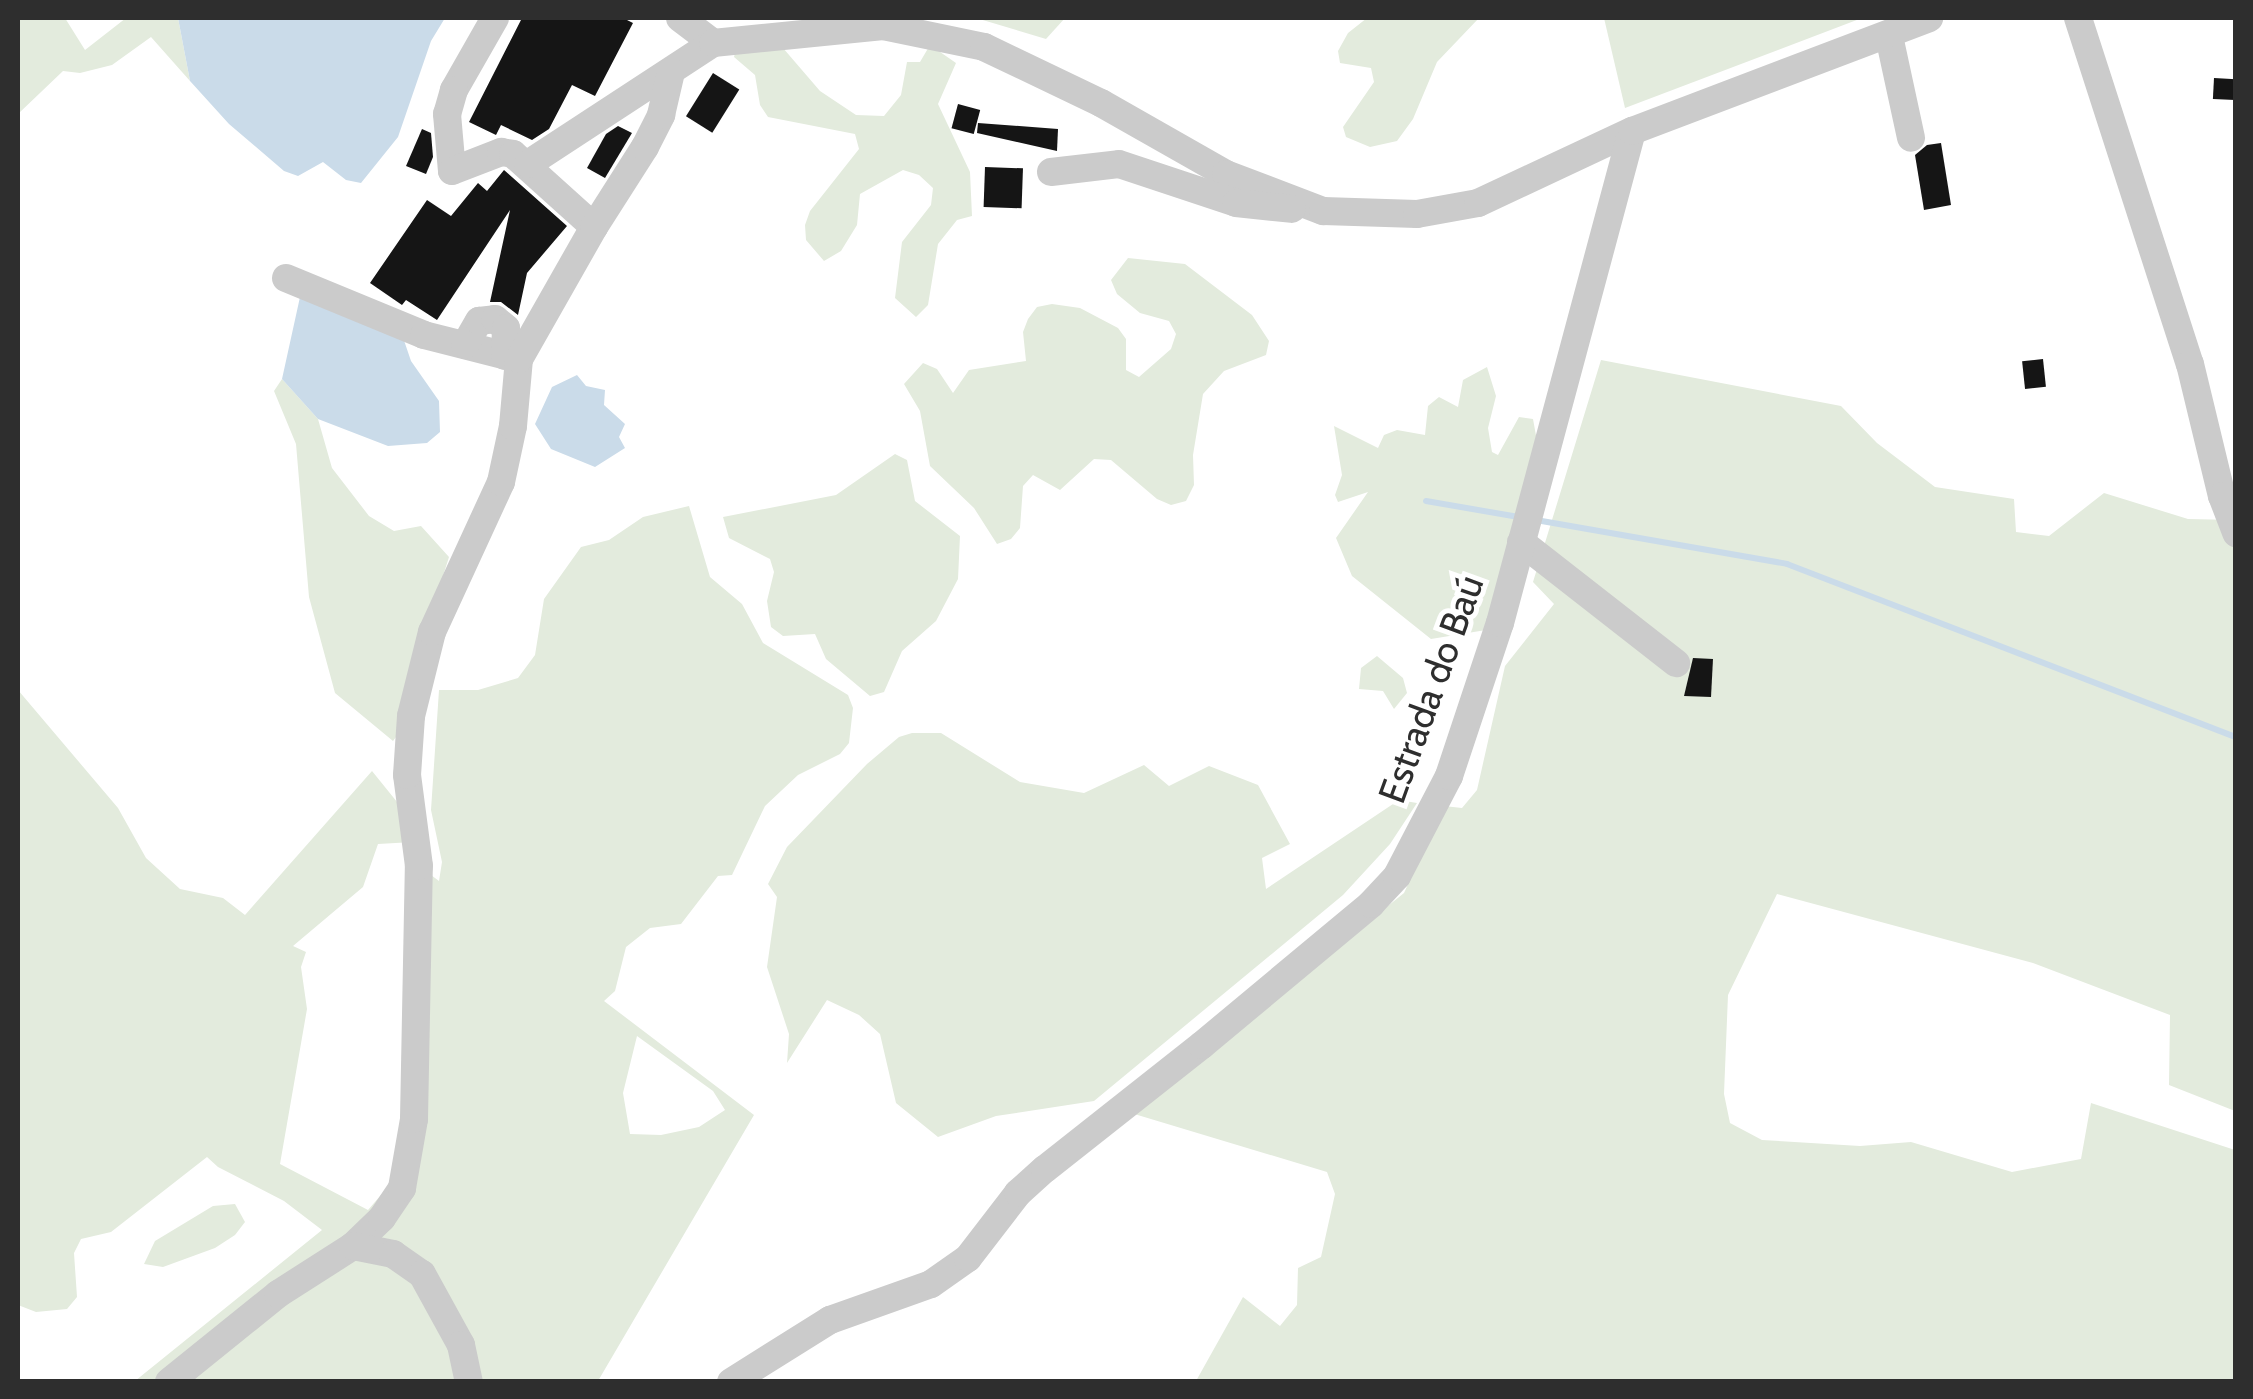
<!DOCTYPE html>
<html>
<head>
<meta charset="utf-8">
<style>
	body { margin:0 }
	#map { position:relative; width:2253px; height:1399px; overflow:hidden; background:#fff; font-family:Cabin,sans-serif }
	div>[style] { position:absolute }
	.green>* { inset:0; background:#e3ebdd }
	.water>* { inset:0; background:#cadbe9 }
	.stream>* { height:6px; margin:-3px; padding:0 3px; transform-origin:3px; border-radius:3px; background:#cadbe9 }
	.building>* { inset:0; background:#151515; transform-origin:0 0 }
	.minor>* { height:28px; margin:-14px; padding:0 14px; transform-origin:14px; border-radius:14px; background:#cbcbcb }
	span { translate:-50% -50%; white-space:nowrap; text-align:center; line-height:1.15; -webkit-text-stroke:10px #fff; paint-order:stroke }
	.street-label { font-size:38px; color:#2e2e2e }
	.frame { position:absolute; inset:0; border:20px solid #2e2e2e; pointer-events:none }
</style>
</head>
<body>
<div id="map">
	<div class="green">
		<i style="clip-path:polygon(18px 18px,65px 18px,85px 50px,126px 18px,178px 18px,190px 81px,151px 37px,112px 65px,80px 73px,63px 71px,18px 114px)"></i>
		<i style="clip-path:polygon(976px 18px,1065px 18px,1046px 39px)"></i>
		<i style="clip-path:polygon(1367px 18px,1479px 18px,1437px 62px,1413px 119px,1397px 141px,1370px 147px,1346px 137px,1343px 127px,1374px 82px,1371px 68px,1340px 63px,1338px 51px,1348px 33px)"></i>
		<i style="clip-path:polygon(1604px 18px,1862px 18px,1625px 108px)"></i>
		<i style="clip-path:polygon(930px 45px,956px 63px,938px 104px,970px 172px,972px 216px,957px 220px,938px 244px,928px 305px,916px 317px,895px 298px,902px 242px,931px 205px,933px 188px,919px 175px,903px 170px,860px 194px,857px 225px,841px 251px,824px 261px,806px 240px,805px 225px,810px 211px,859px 149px,855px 134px,768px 117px,760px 105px,755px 75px,734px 57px,736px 49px,783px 48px,820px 91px,856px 115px,884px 116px,901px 95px,907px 62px,920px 62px)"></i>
		<i style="clip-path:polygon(1128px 258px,1185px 264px,1252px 315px,1269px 341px,1266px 355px,1224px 371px,1203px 394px,1193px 455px,1194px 485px,1186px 501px,1171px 505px,1157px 499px,1111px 460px,1094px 459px,1060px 490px,1033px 475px,1023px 486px,1020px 528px,1011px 539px,997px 544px,974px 508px,930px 466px,920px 411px,904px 384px,923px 363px,937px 369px,953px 393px,969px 370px,1026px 361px,1023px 332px,1028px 319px,1037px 307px,1052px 304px,1080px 308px,1118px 328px,1126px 339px,1126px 370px,1139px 377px,1171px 349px,1176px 334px,1169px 321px,1140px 313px,1117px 294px,1111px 280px)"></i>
		<i style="clip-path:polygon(1601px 360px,1841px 406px,1877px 443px,1935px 487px,2014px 499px,2016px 532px,2049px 536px,2104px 493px,2188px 519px,2235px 520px,2235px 1111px,2169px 1085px,2170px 1015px,2033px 963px,1777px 894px,1728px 995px,1724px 1094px,1730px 1123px,1762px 1140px,1860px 1146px,1911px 1142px,2012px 1172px,2081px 1159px,2091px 1103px,2235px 1150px,2235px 1381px,1196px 1381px,1243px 1297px,1280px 1326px,1297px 1305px,1298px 1268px,1321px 1257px,1335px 1194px,1327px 1172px,1131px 1113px,1404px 893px,1444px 806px,1462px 808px,1477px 790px,1505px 666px,1554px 604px,1533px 582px)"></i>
		<i style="clip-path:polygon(1487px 367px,1496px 396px,1488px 428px,1492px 452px,1498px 455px,1519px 417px,1533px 419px,1537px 441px,1486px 630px,1431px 639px,1352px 576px,1336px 538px,1368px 492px,1338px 502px,1335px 495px,1342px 475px,1334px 426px,1378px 448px,1384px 435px,1397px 430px,1425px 435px,1428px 406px,1439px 397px,1458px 407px,1463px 380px)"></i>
		<i style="clip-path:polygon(282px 379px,318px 419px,332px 468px,369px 516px,394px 531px,421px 526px,449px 557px,408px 686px,402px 729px,393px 741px,335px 693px,309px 597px,296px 444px,274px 391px)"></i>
		<i style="clip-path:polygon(895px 454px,907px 460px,915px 501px,960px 536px,958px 579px,936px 621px,902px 651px,884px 692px,870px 696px,826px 659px,815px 634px,783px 636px,771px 627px,767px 601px,774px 572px,770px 559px,729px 538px,723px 517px,836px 495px)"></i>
		<i style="clip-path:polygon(evenodd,689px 506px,710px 577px,742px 604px,763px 643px,848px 695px,853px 708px,849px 743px,840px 754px,798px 775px,765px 806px,732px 875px,718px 876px,681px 924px,650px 928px,626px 947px,615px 991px,604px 1001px,754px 1115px,598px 1381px,135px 1381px,322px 1230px,284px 1201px,218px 1167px,207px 1157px,111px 1232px,81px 1239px,74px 1253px,77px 1297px,67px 1309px,36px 1312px,18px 1305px,18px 690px,118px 808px,146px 858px,180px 889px,223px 898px,245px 915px,372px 771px,410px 818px,413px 842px,378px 844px,363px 887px,293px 946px,306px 952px,301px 967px,307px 1009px,280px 1164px,368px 1210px,393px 1181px,403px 1140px,411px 860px,439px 881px,442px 862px,431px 810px,439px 690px,478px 690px,518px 678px,535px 655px,544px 599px,581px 547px,609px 540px,643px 517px,689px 506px,637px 1036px,713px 1091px,725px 1110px,699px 1127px,661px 1135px,630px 1134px,623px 1093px,637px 1036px)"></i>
		<i style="clip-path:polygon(1377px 656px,1403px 678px,1407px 693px,1394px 709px,1383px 691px,1359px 689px,1361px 668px)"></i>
		<i style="clip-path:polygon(912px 733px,941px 733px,1020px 782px,1084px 793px,1144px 765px,1169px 786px,1209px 766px,1258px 785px,1290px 844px,1262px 858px,1266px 889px,1399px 800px,1417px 803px,1390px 844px,1343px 895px,1094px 1101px,996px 1116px,938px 1137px,896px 1103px,880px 1034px,859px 1015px,827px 1000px,787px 1063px,789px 1034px,767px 967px,777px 897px,768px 884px,787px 847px,867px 764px,899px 737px)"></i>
		<i style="clip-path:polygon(235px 1204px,245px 1222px,235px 1235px,215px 1248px,163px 1267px,144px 1264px,155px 1241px,213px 1206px)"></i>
	</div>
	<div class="water">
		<i style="clip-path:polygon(178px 18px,445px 18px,431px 41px,398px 137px,361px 183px,346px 180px,323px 162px,298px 176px,284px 171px,229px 124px,190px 81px)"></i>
		<i style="clip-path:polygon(300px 297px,393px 308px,411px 361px,439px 401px,440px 432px,427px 443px,388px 446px,318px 419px,282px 379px)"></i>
		<i style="clip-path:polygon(577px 375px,586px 386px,605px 390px,604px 405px,625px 424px,619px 437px,625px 448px,595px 467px,551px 449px,535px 424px,552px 387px)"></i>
	</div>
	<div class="stream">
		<i style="left:1426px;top:501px;width:94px;rotate:9.8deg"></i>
		<i style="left:1536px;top:520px;width:255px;rotate:9.9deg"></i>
		<i style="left:1787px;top:564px;width:481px;rotate:21.1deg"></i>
	</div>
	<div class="building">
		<i style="clip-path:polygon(522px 18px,623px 18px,633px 23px,595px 96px,572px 85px,549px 129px,532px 140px,501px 125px,496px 135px,469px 122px)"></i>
		<i style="left:713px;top:73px;width:31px;height:51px;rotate:32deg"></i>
		<i style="left:2214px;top:78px;width:22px;height:21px;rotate:3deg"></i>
		<i style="left:958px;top:104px;width:23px;height:25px;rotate:15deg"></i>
		<i style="clip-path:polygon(978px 123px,1058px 129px,1057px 151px,977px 133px)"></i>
		<i style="clip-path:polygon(618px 126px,632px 133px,605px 178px,587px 168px,606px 134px)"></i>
		<i style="clip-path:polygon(422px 129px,431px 133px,433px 157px,426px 174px,406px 166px)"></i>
		<i style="clip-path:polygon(1941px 143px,1951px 205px,1924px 210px,1915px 155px,1927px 145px)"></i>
		<i style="left:985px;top:167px;width:38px;height:40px;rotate:2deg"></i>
		<i style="clip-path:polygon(504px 170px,567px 226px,527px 273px,518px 315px,501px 302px,490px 302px,510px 210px,437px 320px,406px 300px,402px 305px,370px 283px,427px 200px,451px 216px,478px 183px,487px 191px)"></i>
		<i style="left:2043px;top:359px;width:28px;height:21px;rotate:84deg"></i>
		<i style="clip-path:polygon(1693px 658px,1713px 659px,1711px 697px,1684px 696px)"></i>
	</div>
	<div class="minor">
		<i style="left:495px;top:18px;width:83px;rotate:119.7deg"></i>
		<i style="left:454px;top:90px;width:25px;rotate:106deg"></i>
		<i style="left:447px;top:114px;width:57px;rotate:85deg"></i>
		<i style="left:452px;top:171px;width:53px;rotate:-21.2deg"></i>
		<i style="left:501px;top:152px;width:12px;rotate:9deg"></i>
		<i style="left:513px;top:154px;width:109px;rotate:42deg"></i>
		<i style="left:680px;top:18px;width:41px;rotate:37.1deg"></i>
		<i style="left:2078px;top:18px;width:364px;rotate:72.1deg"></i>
		<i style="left:2190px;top:364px;width:136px;rotate:76.4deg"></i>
		<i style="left:2222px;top:496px;width:40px;rotate:69deg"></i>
		<i style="left:1889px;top:36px;width:104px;rotate:77.8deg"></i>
		<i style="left:528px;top:164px;width:221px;rotate:-33.2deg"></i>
		<i style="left:713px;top:43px;width:171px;rotate:-5.7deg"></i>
		<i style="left:883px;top:26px;width:103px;rotate:11.7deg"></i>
		<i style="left:984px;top:47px;width:130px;rotate:25.6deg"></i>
		<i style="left:1101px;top:103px;width:144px;rotate:29.6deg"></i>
		<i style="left:1226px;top:174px;width:104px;rotate:20.9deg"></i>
		<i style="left:1323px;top:211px;width:94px;rotate:1.8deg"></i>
		<i style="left:1417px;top:214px;width:62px;rotate:-10.2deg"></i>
		<i style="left:1478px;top:203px;width:170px;rotate:-25.1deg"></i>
		<i style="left:1051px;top:172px;width:68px;rotate:-6.7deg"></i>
		<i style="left:1119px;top:164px;width:123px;rotate:18.4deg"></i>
		<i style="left:1236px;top:203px;width:56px;rotate:6.1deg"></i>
		<i style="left:286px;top:278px;width:149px;rotate:22.4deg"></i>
		<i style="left:424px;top:335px;width:98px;rotate:14.2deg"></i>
		<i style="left:465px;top:345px;width:28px;rotate:-60deg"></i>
		<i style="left:479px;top:321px;width:16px;rotate:-7deg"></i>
		<i style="left:495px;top:319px;width:14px;rotate:39deg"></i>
		<i style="left:506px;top:328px;width:28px;rotate:92deg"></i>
		<i style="left:1521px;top:542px;width:197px;rotate:38deg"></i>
		<i style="left:353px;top:1246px;width:40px;rotate:-44deg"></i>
		<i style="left:382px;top:1218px;width:36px;rotate:-56deg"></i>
		<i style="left:402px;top:1188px;width:70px;rotate:-80.1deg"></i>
		<i style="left:414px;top:1119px;width:253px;rotate:-88.9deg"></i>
		<i style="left:419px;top:866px;width:92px;rotate:-97.5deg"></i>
		<i style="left:407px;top:775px;width:59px;rotate:-86.1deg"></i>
		<i style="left:411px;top:716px;width:87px;rotate:-76deg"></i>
		<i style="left:432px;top:632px;width:165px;rotate:-65.3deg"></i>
		<i style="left:501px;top:482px;width:57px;rotate:-77.9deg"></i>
		<i style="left:513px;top:426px;width:67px;rotate:-84.9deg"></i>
		<i style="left:519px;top:359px;width:152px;rotate:-60.4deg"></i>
		<i style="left:594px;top:227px;width:95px;rotate:-57.5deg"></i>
		<i style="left:645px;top:147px;width:36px;rotate:-63deg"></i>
		<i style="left:661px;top:115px;width:44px;rotate:-76.9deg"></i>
		<i style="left:169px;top:1382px;width:140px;rotate:-38.9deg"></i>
		<i style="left:278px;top:1294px;width:89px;rotate:-32.6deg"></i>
		<i style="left:353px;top:1246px;width:41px;rotate:11.3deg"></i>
		<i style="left:393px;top:1254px;width:35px;rotate:35deg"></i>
		<i style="left:422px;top:1274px;width:81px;rotate:61.2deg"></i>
		<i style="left:461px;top:1345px;width:38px;rotate:78deg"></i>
		<i style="left:731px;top:1382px;width:117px;rotate:-32.1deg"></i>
		<i style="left:830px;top:1320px;width:107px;rotate:-19.6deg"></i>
		<i style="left:931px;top:1284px;width:45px;rotate:-35.1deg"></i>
		<i style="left:968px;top:1258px;width:82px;rotate:-52.4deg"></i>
		<i style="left:1018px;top:1193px;width:36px;rotate:-42deg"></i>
		<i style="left:1045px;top:1169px;width:200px;rotate:-38.3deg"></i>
		<i style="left:1202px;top:1045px;width:220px;rotate:-39.8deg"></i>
		<i style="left:1371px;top:904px;width:38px;rotate:-47deg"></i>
		<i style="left:1397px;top:876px;width:113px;rotate:-62.5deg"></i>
		<i style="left:1449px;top:776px;width:161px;rotate:-71.6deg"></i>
		<i style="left:1500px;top:623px;width:509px;rotate:-74.98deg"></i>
		<i style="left:1632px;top:131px;width:318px;rotate:-20.8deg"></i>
	</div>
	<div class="street-label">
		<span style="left:1431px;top:689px;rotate:-70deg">Estrada do Baú</span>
	</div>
	<div class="frame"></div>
</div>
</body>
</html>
